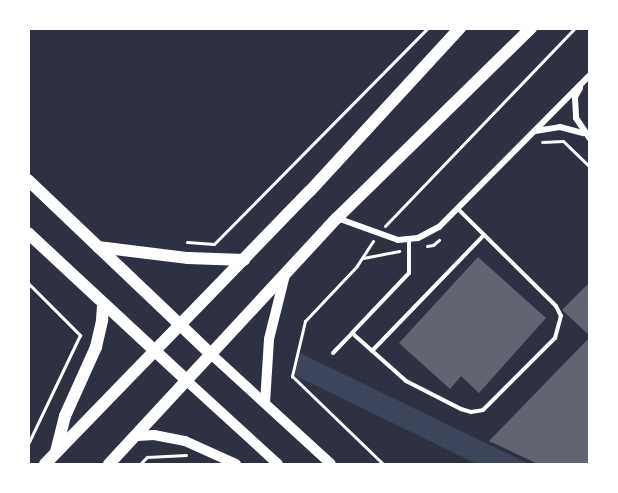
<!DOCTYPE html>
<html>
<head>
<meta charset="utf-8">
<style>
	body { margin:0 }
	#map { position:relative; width:618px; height:493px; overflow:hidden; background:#2d3142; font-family:"Open Sans",sans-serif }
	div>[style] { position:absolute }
	.green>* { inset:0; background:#3c4559 }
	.building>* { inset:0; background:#626471 }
	.path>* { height:3px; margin:-1.5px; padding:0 1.5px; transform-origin:1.5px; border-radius:1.5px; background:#fff }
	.service>* { height:4px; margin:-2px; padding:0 2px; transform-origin:2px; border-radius:2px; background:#fff }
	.minor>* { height:6px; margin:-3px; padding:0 3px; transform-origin:3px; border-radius:3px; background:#fff }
	.secondary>* { height:10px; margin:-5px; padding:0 5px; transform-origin:5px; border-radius:5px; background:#fff }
	.primary>* { height:12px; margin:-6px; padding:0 6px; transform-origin:6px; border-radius:6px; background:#fff }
	.trunk>* { height:12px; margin:-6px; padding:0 6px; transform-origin:6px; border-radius:6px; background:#fff }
	span { translate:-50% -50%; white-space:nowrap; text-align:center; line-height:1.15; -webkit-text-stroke:5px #fff; paint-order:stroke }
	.frame { position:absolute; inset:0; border:30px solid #fff; pointer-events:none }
</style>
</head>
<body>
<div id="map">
	<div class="green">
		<i style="clip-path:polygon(300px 353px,529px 464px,477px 464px,298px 377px,295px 375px)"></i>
	</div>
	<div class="building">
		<i style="clip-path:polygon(478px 257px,546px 318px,479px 393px,461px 376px,450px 389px,399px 343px)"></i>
		<i style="clip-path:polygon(590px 282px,590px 336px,562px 310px)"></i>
		<i style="clip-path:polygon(590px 337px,590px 464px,538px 464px,489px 441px)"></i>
	</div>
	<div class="path">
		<i style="left:542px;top:142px;width:21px;rotate:-3deg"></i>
		<i style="left:563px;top:141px;width:37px;rotate:44deg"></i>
		<i style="left:385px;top:226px;width:274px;rotate:-46.2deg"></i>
		<i style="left:373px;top:241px;width:30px;rotate:123deg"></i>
		<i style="left:357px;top:266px;width:76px;rotate:133.4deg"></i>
		<i style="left:305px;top:321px;width:57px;rotate:103.3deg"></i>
		<i style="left:292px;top:376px;width:127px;rotate:44deg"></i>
		<i style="left:187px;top:242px;width:27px;rotate:4deg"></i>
		<i style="left:214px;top:244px;width:304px;rotate:-45.3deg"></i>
		<i style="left:427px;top:246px;width:6px;rotate:-9deg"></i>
		<i style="left:433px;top:245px;width:8px;rotate:-40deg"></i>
		<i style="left:363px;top:258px;width:37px;rotate:-11deg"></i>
		<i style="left:28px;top:283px;width:74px;rotate:45deg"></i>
		<i style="left:80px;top:335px;width:121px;rotate:115.5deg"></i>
		<i style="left:140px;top:464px;width:10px;rotate:-45deg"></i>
		<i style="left:147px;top:457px;width:39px;rotate:-3deg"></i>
	</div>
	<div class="service">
		<i style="left:409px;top:239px;width:34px;rotate:90deg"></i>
		<i style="left:409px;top:273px;width:83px;rotate:133.5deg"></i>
		<i style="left:352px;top:333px;width:72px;rotate:41.6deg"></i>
		<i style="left:406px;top:381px;width:62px;rotate:27deg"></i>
		<i style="left:461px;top:409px;width:10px;rotate:17deg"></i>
		<i style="left:471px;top:412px;width:12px;rotate:-9deg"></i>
		<i style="left:483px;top:410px;width:102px;rotate:-45deg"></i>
		<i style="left:555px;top:338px;width:23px;rotate:-75deg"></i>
		<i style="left:561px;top:316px;width:11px;rotate:-117deg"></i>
		<i style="left:556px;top:306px;width:138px;rotate:-135.3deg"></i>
		<i style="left:372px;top:351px;width:161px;rotate:-46deg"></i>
		<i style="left:333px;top:353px;width:28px;rotate:-46deg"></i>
	</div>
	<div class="minor">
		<i style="left:580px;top:88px;width:10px;rotate:119deg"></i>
		<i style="left:575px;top:97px;width:21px;rotate:87deg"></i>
		<i style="left:576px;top:118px;width:25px;rotate:56deg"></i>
		<i style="left:535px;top:131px;width:25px;rotate:-9deg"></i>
		<i style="left:560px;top:127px;width:24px;rotate:15deg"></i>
		<i style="left:337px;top:218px;width:65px;rotate:19.8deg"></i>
		<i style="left:398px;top:240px;width:20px;rotate:-6deg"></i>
		<i style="left:418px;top:238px;width:24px;rotate:-28deg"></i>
		<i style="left:439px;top:227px;width:214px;rotate:-45.2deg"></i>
	</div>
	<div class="secondary">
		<i style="left:212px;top:355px;width:161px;rotate:42.5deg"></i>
		<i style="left:187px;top:381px;width:123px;rotate:42.4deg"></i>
		<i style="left:265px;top:403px;width:64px;rotate:-86.4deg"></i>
		<i style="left:269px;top:339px;width:66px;rotate:-76deg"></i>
		<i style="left:137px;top:436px;width:17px;rotate:-3deg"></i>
		<i style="left:154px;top:435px;width:32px;rotate:11deg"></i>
		<i style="left:185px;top:441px;width:56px;rotate:24.3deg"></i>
	</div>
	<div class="primary">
		<i style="left:28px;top:180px;width:254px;rotate:43.6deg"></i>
		<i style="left:28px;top:233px;width:217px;rotate:42.9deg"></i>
	</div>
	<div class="trunk">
		<i style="left:98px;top:247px;width:91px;rotate:7deg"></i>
		<i style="left:188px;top:258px;width:56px;rotate:2deg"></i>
		<i style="left:56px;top:452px;width:37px;rotate:-76deg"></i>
		<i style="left:65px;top:416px;width:76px;rotate:-65.8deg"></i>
		<i style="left:96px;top:347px;width:28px;rotate:-77deg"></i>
		<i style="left:102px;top:320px;width:16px;rotate:-86deg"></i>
		<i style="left:45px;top:464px;width:380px;rotate:-45.9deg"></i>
		<i style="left:310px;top:191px;width:222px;rotate:-47.4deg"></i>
		<i style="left:109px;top:464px;width:335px;rotate:-47.2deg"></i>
		<i style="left:337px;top:218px;width:272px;rotate:-44.4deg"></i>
	</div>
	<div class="frame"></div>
</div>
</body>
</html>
